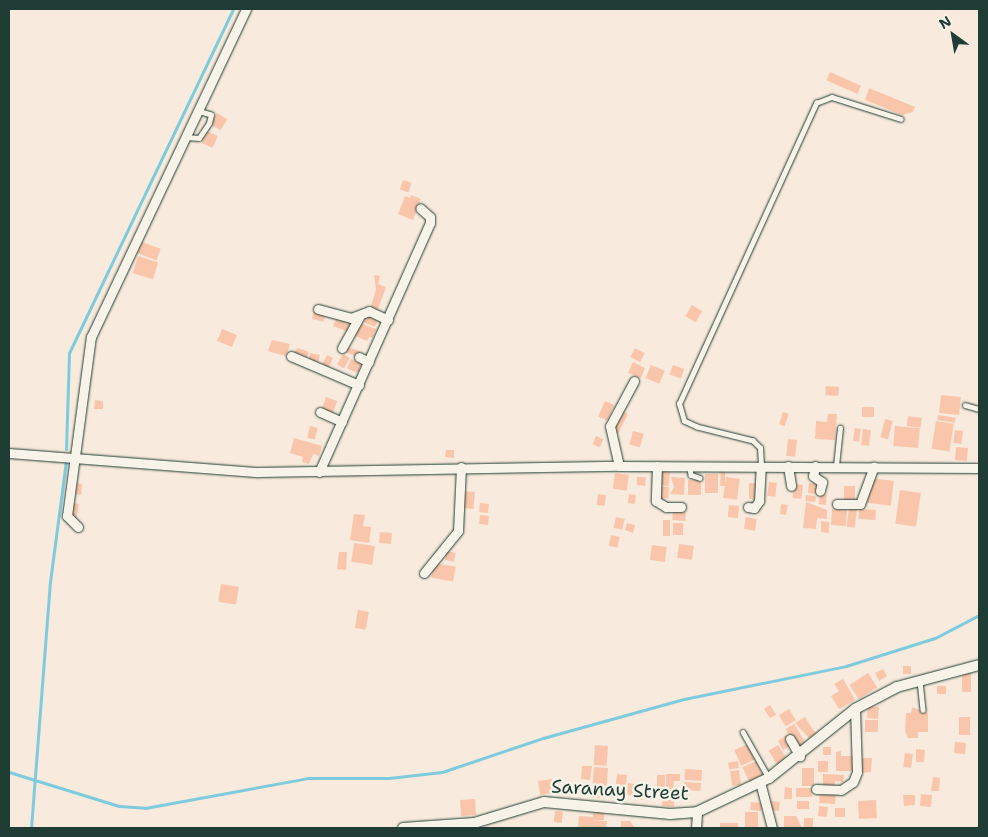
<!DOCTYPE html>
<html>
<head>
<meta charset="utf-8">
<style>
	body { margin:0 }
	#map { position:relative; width:988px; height:837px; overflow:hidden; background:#f8eadc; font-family:"Shantell Sans",sans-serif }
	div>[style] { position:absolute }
	.stream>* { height:3px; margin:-1.5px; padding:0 1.5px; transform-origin:1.5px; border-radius:1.5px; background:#7ecbdd }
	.building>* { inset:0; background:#fac6ab; transform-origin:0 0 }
	.roads { filter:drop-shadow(0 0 1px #1f3d34) drop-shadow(0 0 1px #1f3d34) }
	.service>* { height:4.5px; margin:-2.25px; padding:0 2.25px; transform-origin:2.25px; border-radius:2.25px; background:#f7f3e8 }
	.minor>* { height:9px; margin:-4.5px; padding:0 4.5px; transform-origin:4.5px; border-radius:4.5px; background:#f7f3e8 }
	.tertiary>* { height:10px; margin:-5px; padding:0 5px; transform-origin:5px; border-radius:5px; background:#f7f3e8 }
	span { translate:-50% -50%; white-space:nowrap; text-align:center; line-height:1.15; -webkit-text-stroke:5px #f7f3e8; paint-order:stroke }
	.street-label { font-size:19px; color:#1f3d34 }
	.frame { position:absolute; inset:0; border:10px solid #1f3d34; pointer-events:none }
	.north { position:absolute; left:928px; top:10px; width:50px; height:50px; -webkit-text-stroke:4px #f7f3e8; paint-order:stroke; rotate:328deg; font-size:14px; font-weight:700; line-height:20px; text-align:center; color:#1f3d34 }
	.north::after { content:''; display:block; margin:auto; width:18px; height:22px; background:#1f3d34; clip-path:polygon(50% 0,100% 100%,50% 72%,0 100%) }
</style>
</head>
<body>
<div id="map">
	<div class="stream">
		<i style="left:66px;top:449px;width:96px;rotate:-88.2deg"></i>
		<i style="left:69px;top:353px;width:381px;rotate:-64.5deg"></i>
		<i style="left:9px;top:772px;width:115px;rotate:17.2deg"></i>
		<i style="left:119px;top:806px;width:26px;rotate:4deg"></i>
		<i style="left:145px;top:808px;width:167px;rotate:-10.4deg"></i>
		<i style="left:309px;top:778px;width:80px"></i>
		<i style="left:389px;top:778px;width:53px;rotate:-6.5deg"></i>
		<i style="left:442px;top:772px;width:107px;rotate:-18.6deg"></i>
		<i style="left:543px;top:738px;width:146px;rotate:-15.5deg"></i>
		<i style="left:684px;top:699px;width:165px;rotate:-11.5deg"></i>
		<i style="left:846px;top:666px;width:93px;rotate:-17.5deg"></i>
		<i style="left:935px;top:638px;width:50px;rotate:-27.6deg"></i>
		<i style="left:31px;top:828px;width:247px;rotate:-85.6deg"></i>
		<i style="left:50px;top:582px;width:122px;rotate:-82.5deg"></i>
	</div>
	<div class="building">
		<i style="left:830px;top:72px;width:34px;height:9px;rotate:24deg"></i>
		<i style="clip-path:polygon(869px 88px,915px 107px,913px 112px,902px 115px,865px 100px)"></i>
		<i style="left:217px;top:113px;width:12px;height:13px;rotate:31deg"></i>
		<i style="left:207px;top:131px;width:12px;height:13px;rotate:24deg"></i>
		<i style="left:403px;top:180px;width:9px;height:10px;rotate:18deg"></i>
		<i style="clip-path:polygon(411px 195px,421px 199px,413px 220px,398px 214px,405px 196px,410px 198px)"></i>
		<i style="left:139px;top:241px;width:23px;height:12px;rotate:20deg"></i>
		<i style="left:138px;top:256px;width:21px;height:18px;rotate:17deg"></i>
		<i style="clip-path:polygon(374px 275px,380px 276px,378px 284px,386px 287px,377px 312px,370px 310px,376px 289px)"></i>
		<i style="left:692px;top:305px;width:12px;height:13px;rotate:31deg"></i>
		<i style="left:314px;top:310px;width:12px;height:9px;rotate:14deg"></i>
		<i style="left:368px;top:313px;width:12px;height:10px;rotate:24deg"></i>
		<i style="clip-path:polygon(337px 317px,352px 323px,349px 329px,346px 331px,333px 326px)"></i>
		<i style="clip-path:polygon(358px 322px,376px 329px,373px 338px,369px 337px,367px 341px,353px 335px)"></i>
		<i style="left:222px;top:329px;width:16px;height:13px;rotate:22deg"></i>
		<i style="clip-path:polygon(272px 340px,290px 344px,286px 356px,268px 351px)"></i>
		<i style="clip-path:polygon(347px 347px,360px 351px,358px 357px,345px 352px)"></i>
		<i style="clip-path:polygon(298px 348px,309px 352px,306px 360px,291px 355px)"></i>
		<i style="left:635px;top:348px;width:11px;height:10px;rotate:27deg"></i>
		<i style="left:310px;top:353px;width:10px;height:7px;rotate:11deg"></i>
		<i style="left:343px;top:354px;width:8px;height:12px;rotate:30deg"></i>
		<i style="clip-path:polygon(327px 355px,333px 358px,328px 369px,321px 367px)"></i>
		<i style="left:351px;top:359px;width:12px;height:10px;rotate:24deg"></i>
		<i style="clip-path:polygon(633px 362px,645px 368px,641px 378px,628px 373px)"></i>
		<i style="left:651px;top:365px;width:15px;height:14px;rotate:23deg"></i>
		<i style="left:673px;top:365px;width:12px;height:10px;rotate:20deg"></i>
		<i style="left:826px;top:386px;width:13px;height:9px;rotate:4deg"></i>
		<i style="left:941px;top:395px;width:20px;height:18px;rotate:6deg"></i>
		<i style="left:326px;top:397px;width:12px;height:13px;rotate:20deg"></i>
		<i style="clip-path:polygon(95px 400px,103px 401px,103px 409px,94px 409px)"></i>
		<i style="left:605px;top:401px;width:10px;height:17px;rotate:24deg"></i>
		<i style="left:862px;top:407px;width:12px;height:10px"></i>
		<i style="left:620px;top:410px;width:9px;height:22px;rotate:27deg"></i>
		<i style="left:783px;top:412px;width:6px;height:13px;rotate:18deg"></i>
		<i style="clip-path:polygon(828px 414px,837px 414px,835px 440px,815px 439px,816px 421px,827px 422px)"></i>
		<i style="left:938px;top:415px;width:18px;height:5px;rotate:9deg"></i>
		<i style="left:908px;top:416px;width:14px;height:10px;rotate:8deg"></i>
		<i style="left:885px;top:419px;width:8px;height:19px;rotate:14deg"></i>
		<i style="left:936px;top:421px;width:18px;height:28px;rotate:9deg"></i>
		<i style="left:310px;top:426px;width:8px;height:12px;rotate:14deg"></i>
		<i style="left:895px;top:426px;width:25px;height:20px;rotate:5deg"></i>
		<i style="left:855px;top:428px;width:6px;height:13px;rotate:9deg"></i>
		<i style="left:863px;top:429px;width:8px;height:16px;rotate:7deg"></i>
		<i style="left:955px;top:430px;width:8px;height:13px;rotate:7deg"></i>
		<i style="left:633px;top:431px;width:11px;height:14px;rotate:15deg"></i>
		<i style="left:596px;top:436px;width:8px;height:9px;rotate:23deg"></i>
		<i style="clip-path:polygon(294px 438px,322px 446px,319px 456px,313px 454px,309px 464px,302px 462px,303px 457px,290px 453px)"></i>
		<i style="left:788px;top:439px;width:9px;height:17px;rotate:6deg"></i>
		<i style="left:956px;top:447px;width:12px;height:13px;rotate:5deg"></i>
		<i style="clip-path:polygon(446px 450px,454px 450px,454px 458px,445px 457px)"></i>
		<i style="clip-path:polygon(721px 469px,725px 469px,725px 486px,720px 486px)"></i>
		<i style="left:659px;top:470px;width:11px;height:15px;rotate:5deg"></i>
		<i style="left:615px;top:473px;width:14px;height:16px;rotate:8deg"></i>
		<i style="left:705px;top:474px;width:13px;height:19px"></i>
		<i style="clip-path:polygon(637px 477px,646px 477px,645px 486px,637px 485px)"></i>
		<i style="clip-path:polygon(671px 477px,685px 478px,684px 495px,670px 494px,674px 487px)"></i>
		<i style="left:726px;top:477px;width:14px;height:21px;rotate:8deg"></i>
		<i style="left:870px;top:478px;width:24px;height:25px;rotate:7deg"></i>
		<i style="left:688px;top:480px;width:13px;height:15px"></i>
		<i style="left:769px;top:482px;width:8px;height:14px;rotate:7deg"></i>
		<i style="clip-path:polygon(74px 483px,82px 484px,81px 495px,74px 494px)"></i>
		<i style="left:749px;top:483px;width:9px;height:16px"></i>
		<i style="left:809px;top:483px;width:9px;height:10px;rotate:6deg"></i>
		<i style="left:794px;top:484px;width:9px;height:14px;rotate:6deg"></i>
		<i style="clip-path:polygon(658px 486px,669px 487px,668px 498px,658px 498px)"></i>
		<i style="left:844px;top:486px;width:11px;height:15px"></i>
		<i style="left:900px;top:490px;width:21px;height:34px;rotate:8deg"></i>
		<i style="left:464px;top:491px;width:11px;height:17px;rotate:5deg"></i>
		<i style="left:598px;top:494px;width:8px;height:11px;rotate:7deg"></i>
		<i style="left:629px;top:494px;width:7px;height:9px;rotate:8deg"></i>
		<i style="left:820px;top:494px;width:7px;height:10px;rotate:8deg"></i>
		<i style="left:806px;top:495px;width:10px;height:6px;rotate:6deg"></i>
		<i style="clip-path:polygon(806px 502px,827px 510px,827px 519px,817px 518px,816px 529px,803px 528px)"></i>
		<i style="left:72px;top:503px;width:7px;height:16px;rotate:8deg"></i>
		<i style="left:480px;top:503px;width:9px;height:9px;rotate:6deg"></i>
		<i style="clip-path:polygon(781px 504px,788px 505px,786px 515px,780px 514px)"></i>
		<i style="left:729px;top:505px;width:10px;height:12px;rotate:6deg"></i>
		<i style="left:849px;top:508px;width:8px;height:19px;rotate:7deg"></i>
		<i style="left:832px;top:509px;width:15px;height:16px;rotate:4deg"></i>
		<i style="left:859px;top:509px;width:17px;height:10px;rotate:3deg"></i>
		<i style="left:673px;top:511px;width:13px;height:9px;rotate:4deg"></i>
		<i style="clip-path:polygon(354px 514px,365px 515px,363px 526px,371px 527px,369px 543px,350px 540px)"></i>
		<i style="left:480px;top:515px;width:9px;height:9px;rotate:6deg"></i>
		<i style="left:616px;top:517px;width:9px;height:11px;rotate:13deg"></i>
		<i style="left:746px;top:517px;width:11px;height:12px;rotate:10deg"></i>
		<i style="left:663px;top:520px;width:7px;height:16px"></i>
		<i style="clip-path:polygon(821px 521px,829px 522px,829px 533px,821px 532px)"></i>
		<i style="clip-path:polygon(627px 523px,635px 525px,633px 533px,625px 530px)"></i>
		<i style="left:673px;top:523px;width:10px;height:12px"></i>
		<i style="left:380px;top:532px;width:12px;height:11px;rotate:5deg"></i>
		<i style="left:611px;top:535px;width:9px;height:11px;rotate:13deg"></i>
		<i style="left:354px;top:543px;width:21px;height:19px;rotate:8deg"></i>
		<i style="left:679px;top:544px;width:15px;height:14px;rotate:8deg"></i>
		<i style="left:652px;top:545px;width:15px;height:15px;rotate:8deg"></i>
		<i style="left:447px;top:551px;width:9px;height:9px;rotate:13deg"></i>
		<i style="clip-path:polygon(339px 552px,347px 552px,346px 570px,337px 569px)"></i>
		<i style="left:434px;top:563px;width:22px;height:15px;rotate:10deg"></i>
		<i style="left:221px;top:584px;width:18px;height:18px;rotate:9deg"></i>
		<i style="left:358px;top:610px;width:11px;height:18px;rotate:10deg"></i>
		<i style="left:903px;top:666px;width:8px;height:8px"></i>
		<i style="clip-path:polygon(883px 669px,887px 676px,879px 681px,875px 673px)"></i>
		<i style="left:868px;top:673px;width:17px;height:22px;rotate:57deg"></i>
		<i style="left:962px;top:673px;width:9px;height:19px"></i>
		<i style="clip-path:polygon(843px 679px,855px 700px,839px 709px,831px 696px,839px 691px,834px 684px)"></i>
		<i style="left:937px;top:686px;width:9px;height:8px"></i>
		<i style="clip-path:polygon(770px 705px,776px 715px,770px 718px,764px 709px)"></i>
		<i style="left:868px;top:706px;width:11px;height:12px;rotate:5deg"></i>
		<i style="clip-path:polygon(912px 707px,928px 713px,928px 732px,918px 732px,918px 738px,908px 738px,905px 732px,906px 713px,911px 713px)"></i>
		<i style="left:789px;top:709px;width:13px;height:12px;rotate:58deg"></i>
		<i style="clip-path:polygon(805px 717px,816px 734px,809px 738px,795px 723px)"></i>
		<i style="left:959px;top:717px;width:11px;height:18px"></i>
		<i style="left:865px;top:720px;width:13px;height:12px"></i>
		<i style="left:794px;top:724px;width:22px;height:10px;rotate:58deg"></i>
		<i style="clip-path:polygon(786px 735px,792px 745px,783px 750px,778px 741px)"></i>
		<i style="left:955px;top:742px;width:11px;height:11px;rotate:5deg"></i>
		<i style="left:748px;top:744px;width:17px;height:15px;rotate:66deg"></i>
		<i style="left:595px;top:745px;width:13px;height:20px;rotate:4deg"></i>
		<i style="left:778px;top:745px;width:19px;height:11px;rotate:58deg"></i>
		<i style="left:823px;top:747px;width:8px;height:8px"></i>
		<i style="clip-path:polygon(916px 749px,925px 750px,924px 762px,916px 762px)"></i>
		<i style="clip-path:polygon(841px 751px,841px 756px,853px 756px,853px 771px,836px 771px,836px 752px)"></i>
		<i style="left:905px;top:753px;width:8px;height:14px;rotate:7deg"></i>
		<i style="clip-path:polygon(860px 758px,872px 758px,871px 772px,860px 773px)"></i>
		<i style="left:738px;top:761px;width:7px;height:10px;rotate:82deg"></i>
		<i style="left:756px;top:761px;width:17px;height:15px;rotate:65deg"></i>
		<i style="left:818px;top:761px;width:10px;height:11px"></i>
		<i style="clip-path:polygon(582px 766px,592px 766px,590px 780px,581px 779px)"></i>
		<i style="left:594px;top:767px;width:14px;height:30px;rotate:4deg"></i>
		<i style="left:802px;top:768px;width:12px;height:18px"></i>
		<i style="left:685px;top:769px;width:17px;height:11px;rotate:3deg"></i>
		<i style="left:739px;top:770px;width:15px;height:9px;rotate:82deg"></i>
		<i style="left:617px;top:774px;width:10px;height:20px;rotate:6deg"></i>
		<i style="clip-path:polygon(666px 774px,680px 774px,680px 781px,674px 781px,673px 791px,666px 791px)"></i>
		<i style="clip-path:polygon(823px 774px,844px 775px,843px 782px,835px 781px,834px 788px,823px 788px)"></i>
		<i style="left:657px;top:775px;width:8px;height:12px"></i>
		<i style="clip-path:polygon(933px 777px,940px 778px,939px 791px,931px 791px)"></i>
		<i style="left:552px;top:779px;width:14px;height:14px;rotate:82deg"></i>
		<i style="left:684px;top:782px;width:17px;height:8px;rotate:3deg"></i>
		<i style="left:628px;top:783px;width:6px;height:12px;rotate:9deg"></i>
		<i style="clip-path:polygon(785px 787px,792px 788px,792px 799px,784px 799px)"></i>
		<i style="left:636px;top:788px;width:9px;height:10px;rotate:13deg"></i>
		<i style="left:796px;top:788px;width:16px;height:9px"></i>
		<i style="left:820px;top:791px;width:16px;height:12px;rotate:4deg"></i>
		<i style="left:663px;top:793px;width:12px;height:13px;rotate:5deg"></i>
		<i style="left:921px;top:794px;width:11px;height:12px;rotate:5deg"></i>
		<i style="clip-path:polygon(903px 795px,915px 795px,915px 805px,904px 806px)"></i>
		<i style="left:475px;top:799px;width:16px;height:15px;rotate:86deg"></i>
		<i style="left:876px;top:800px;width:18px;height:18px;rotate:87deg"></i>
		<i style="left:771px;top:801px;width:9px;height:9px;rotate:6deg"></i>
		<i style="left:797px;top:801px;width:12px;height:8px"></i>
		<i style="left:751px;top:802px;width:11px;height:8px;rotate:5deg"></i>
		<i style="left:819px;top:806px;width:9px;height:10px;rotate:6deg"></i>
		<i style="left:835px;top:808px;width:10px;height:9px"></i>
		<i style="clip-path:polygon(593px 809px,604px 810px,604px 820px,592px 821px,607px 821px,606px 828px,578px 828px,579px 816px,593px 817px)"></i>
		<i style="left:555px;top:811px;width:8px;height:11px;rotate:7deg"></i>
		<i style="left:745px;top:812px;width:13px;height:16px"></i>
		<i style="clip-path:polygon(784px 816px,796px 816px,802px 828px,784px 828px)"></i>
		<i style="left:804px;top:818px;width:9px;height:10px"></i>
		<i style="clip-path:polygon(621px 821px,630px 821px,635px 828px,621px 828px)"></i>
		<i style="left:720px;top:823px;width:18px;height:5px"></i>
	</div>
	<div class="roads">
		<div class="service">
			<i style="left:186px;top:137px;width:13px;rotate:4deg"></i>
			<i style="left:199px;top:138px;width:18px;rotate:-56deg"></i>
			<i style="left:209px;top:123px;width:8px;rotate:-76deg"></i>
			<i style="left:211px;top:115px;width:14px;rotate:-163deg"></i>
			<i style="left:965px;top:405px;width:15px;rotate:16deg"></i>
			<i style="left:690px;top:466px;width:9px;rotate:84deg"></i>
			<i style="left:691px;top:475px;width:9px;rotate:18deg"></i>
			<i style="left:761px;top:466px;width:18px;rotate:-93deg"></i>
			<i style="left:760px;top:448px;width:10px;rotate:-135deg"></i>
			<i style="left:753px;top:441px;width:58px;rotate:-166deg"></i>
			<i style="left:697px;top:427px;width:14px;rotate:-155deg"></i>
			<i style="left:684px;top:421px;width:18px;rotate:-106deg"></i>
			<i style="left:679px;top:404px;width:331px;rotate:-65.5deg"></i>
			<i style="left:816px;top:103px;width:17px;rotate:-21deg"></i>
			<i style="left:832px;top:97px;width:72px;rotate:17.7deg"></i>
			<i style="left:836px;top:466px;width:38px;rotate:-84deg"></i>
			<i style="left:920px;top:681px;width:29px;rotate:84deg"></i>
			<i style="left:743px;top:732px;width:53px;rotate:60.5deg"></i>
		</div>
		<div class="minor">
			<i style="left:318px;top:309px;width:34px;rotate:15deg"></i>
			<i style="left:351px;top:318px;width:19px;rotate:-21deg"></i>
			<i style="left:369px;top:311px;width:21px;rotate:25deg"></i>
			<i style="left:342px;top:348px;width:35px;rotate:-61deg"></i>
			<i style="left:291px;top:356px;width:74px;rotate:23.1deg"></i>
			<i style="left:359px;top:357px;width:11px;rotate:27deg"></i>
			<i style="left:320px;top:412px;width:24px;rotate:24deg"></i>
			<i style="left:9px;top:453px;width:250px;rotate:4.4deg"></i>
			<i style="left:258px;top:472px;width:361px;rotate:-1deg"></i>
			<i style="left:619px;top:466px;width:360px;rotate:0.3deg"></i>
			<i style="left:619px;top:466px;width:41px;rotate:-102.7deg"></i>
			<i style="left:610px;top:426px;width:51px;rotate:-61.9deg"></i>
			<i style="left:657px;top:466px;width:35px;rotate:92deg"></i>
			<i style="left:656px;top:501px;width:12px;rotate:31deg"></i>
			<i style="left:666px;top:507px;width:15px"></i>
			<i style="left:788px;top:466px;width:20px;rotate:81deg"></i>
			<i style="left:815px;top:466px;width:10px;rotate:101deg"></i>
			<i style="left:813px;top:476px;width:11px;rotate:34deg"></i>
			<i style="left:822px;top:482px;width:9px;rotate:103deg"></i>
			<i style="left:319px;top:472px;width:273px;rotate:-66deg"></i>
			<i style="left:430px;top:223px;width:6px;rotate:-90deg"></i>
			<i style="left:430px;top:217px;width:13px;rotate:-138deg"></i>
			<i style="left:837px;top:504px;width:23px"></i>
			<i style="left:860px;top:504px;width:40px;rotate:-69.8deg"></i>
			<i style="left:748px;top:507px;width:6px;rotate:9deg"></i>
			<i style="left:754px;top:508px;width:9px;rotate:-54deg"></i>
			<i style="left:759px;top:501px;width:35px;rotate:-87deg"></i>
			<i style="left:78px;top:527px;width:16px;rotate:-135deg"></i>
			<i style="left:67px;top:516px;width:181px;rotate:-82.4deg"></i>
			<i style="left:91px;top:337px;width:363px;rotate:-64.7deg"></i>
			<i style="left:424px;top:573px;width:54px;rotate:-51deg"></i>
			<i style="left:458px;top:531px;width:64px;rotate:-87.3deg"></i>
			<i style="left:790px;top:739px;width:20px;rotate:60deg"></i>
			<i style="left:760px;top:782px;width:48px;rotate:75.4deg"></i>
			<i style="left:816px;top:789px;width:25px;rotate:2deg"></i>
			<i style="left:841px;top:790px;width:14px;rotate:-34deg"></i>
			<i style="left:853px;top:782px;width:11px;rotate:-68deg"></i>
			<i style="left:857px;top:772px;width:63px;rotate:-91.8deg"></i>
			<i style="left:696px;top:828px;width:16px;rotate:-86deg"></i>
		</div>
		<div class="tertiary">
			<i style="left:403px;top:828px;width:71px;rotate:-4deg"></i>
			<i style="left:474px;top:823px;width:73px;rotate:-16.7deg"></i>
			<i style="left:544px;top:802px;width:127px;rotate:5.4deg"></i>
			<i style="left:670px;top:814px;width:27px;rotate:-4deg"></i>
			<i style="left:697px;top:812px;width:80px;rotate:-25.3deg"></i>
			<i style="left:769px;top:778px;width:110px;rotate:-38.7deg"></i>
			<i style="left:855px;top:709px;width:47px;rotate:-27.6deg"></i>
			<i style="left:897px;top:687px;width:85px;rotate:-15deg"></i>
		</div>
	</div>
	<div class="street-label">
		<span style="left:620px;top:790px;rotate:3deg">Saranay Street</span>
	</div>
	<div class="frame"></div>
	<div class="north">N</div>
</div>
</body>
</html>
